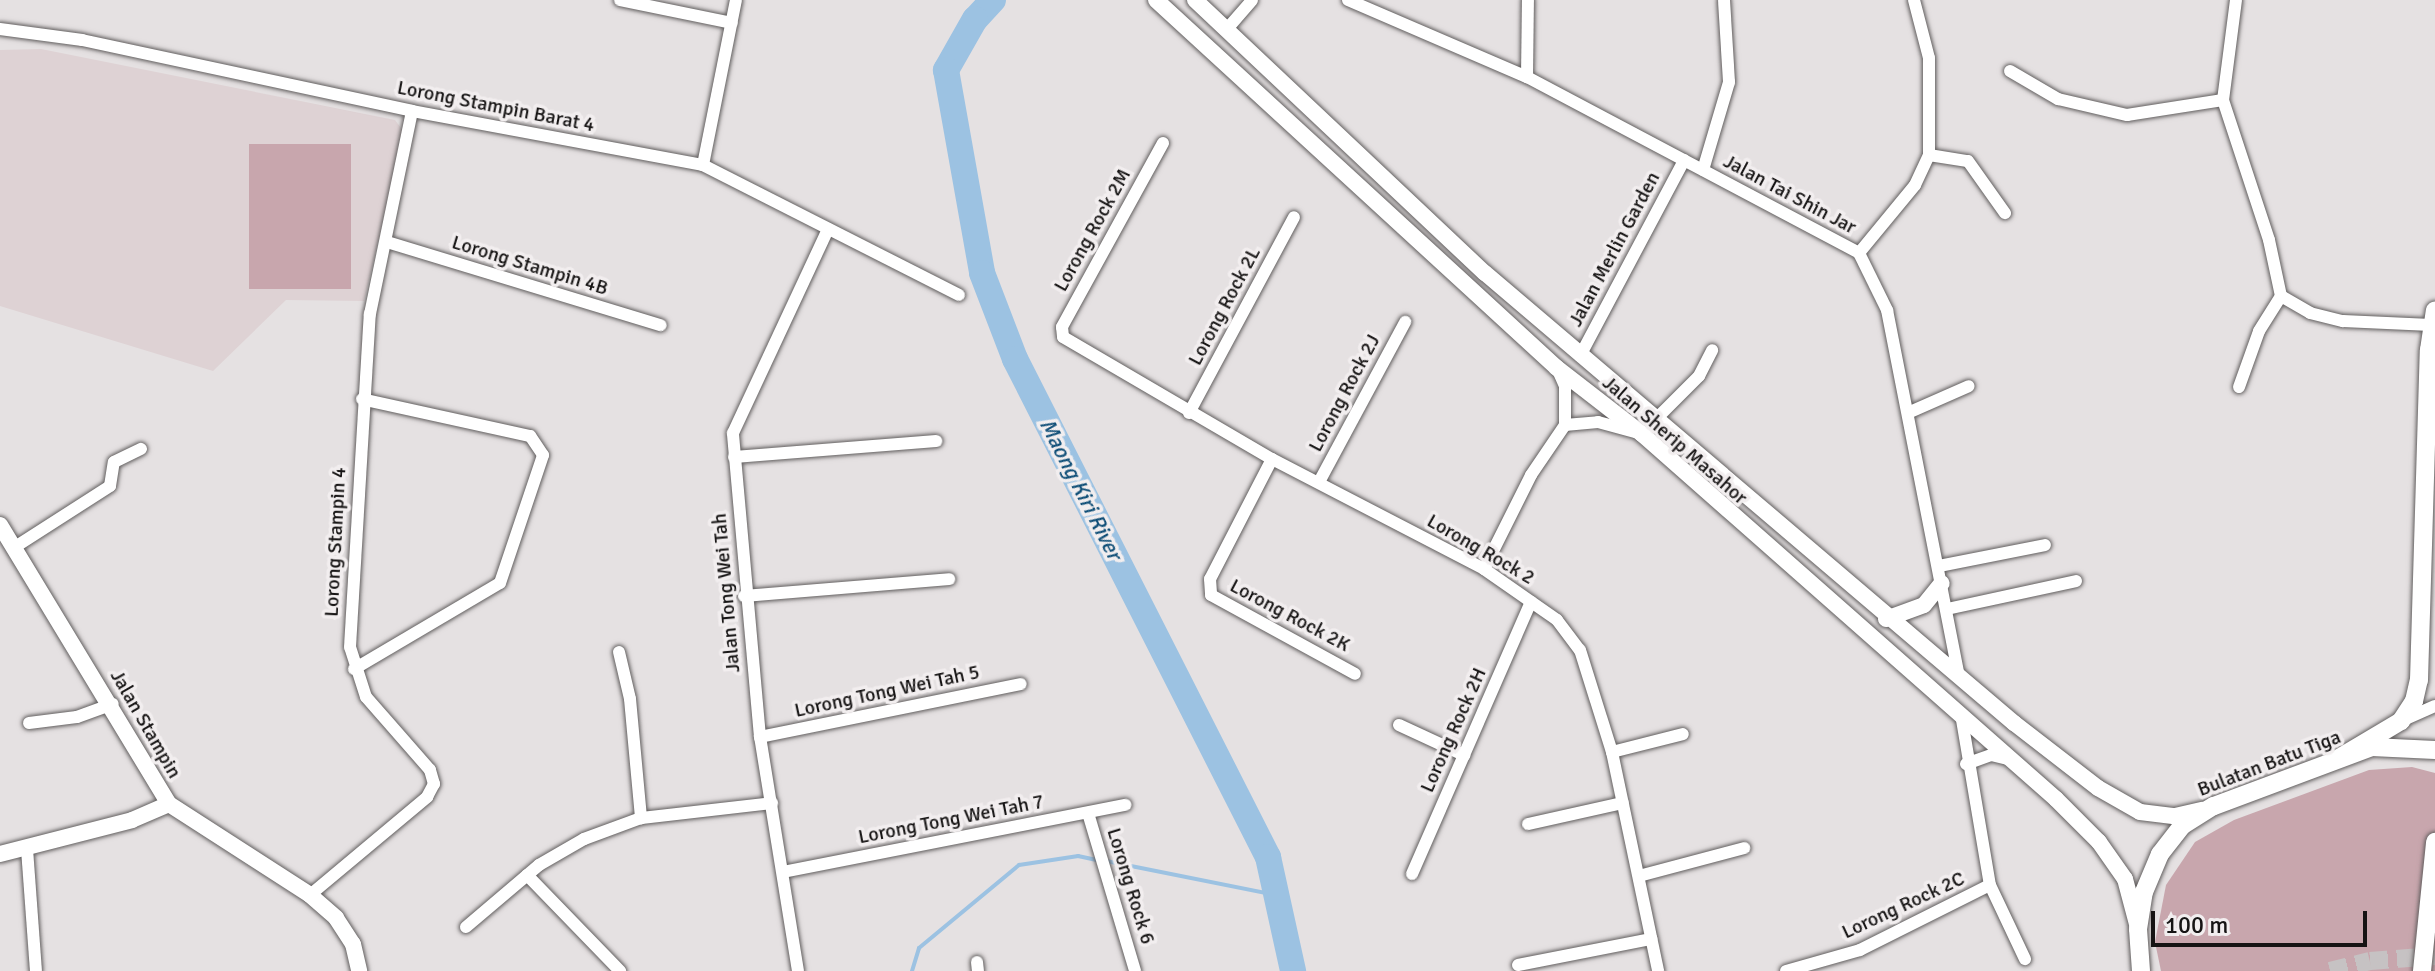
<!DOCTYPE html>
<html>
<head>
<meta charset="utf-8">
<style>
	body { margin:0 }
	#map { position:relative; width:2435px; height:971px; overflow:hidden; background:#e5e1e2; font-family:Signika,sans-serif }
	div>[style] { position:absolute }
	.built>* { inset:0; background:#ded2d4 }
	.green>* { inset:0; background:#c8a6ad; transform-origin:0 0 }
	.stream>* { height:4px; margin:-2px; padding:0 2px; transform-origin:2px; border-radius:2px; background:#9cc2e2 }
	.river>* { height:26px; margin:-13px; padding:0 13px; transform-origin:13px; border-radius:13px; background:#9cc2e2 }
	.primary-tunnel>* { height:18px; margin-top:-9px; transform-origin:0; background:repeating-linear-gradient(90deg,#c6c2c3 0 18px,transparent 0 27px) }
	.roads { filter:drop-shadow(0 0 2px #615e5e) drop-shadow(0 0 2px #615e5e) }
	.street>* { height:12px; margin:-6px; padding:0 6px; transform-origin:6px; border-radius:6px; background:#fff }
	.secondary>* { height:16px; margin:-8px; padding:0 8px; transform-origin:8px; border-radius:8px; background:#fff }
	.primary>* { height:18px; margin:-9px; padding:0 9px; transform-origin:9px; border-radius:9px; background:#fff }
	.bridges { filter:drop-shadow(0 0 2px #615e5e) drop-shadow(0 0 2px #615e5e) }
	.primary-bridge>* { height:18px; margin:-9px; padding:0 9px; transform-origin:9px; border-radius:9px; background:#fff }
	span { translate:-50% -50%; white-space:nowrap; text-align:center; line-height:1.15; -webkit-text-stroke:7px #f2eeef; paint-order:stroke }
	.street-label { font-size:20px; color:#161414 }
	.water-label { font-size:22px; color:#0f4e77; font-style:italic }
	.scale { position:absolute; left:2151px; top:911px; width:216px; height:36px; box-sizing:border-box; border:4px solid #161414; border-top:0; padding-left:10px; font-size:24px; line-height:28px; white-space:nowrap; color:#161414; -webkit-text-stroke:6px #f2eeef; paint-order:stroke }
</style>
</head>
<body>
<div id="map">
	<div class="built">
		<i style="clip-path:polygon(41px 49px,395px 120px,404px 132px,364px 301px,286px 300px,213px 371px,0 306px,0 50px)"></i>
	</div>
	<div class="green">
		<i style="left:249px;top:144px;width:102px;height:145px"></i>
		<i style="clip-path:polygon(2412px 767px,2435px 773px,2435px 971px,2161px 971px,2155px 942px,2166px 885px,2195px 842px,2234px 820px,2369px 770px)"></i>
	</div>
	<div class="stream">
		<i style="left:1106px;top:861px;width:173px;rotate:11.3deg"></i>
		<i style="left:912px;top:971px;width:24px;rotate:-73deg"></i>
		<i style="left:919px;top:948px;width:130px;rotate:-39.7deg"></i>
		<i style="left:1019px;top:865px;width:60px;rotate:-8.7deg"></i>
		<i style="left:1078px;top:856px;width:19px;rotate:12deg"></i>
	</div>
	<div class="river">
		<i style="left:993px;top:0;width:26px;rotate:133deg"></i>
		<i style="left:975px;top:19px;width:59px;rotate:119.6deg"></i>
		<i style="left:946px;top:70px;width:206px;rotate:79.9deg"></i>
		<i style="left:982px;top:273px;width:92px;rotate:69deg"></i>
		<i style="left:1015px;top:359px;width:559px;rotate:63.07deg"></i>
		<i style="left:1268px;top:857px;width:117px;rotate:77.6deg"></i>
	</div>
	<div class="primary-tunnel">
		<i style="left:2330px;top:971px;width:41px;rotate:-14deg"></i>
		<i style="left:2370px;top:961px;width:65px;rotate:-4.4deg"></i>
	</div>
	<div class="roads">
		<div class="street">
			<i style="left:620px;top:0;width:114px;rotate:11.6deg"></i>
			<i style="left:1348px;top:0;width:195px;rotate:23.3deg"></i>
			<i style="left:1527px;top:77px;width:376px;rotate:27.9deg"></i>
			<i style="left:1859px;top:253px;width:64px;rotate:63.8deg"></i>
			<i style="left:1887px;top:310px;width:375px;rotate:78.9deg"></i>
			<i style="left:2236px;top:0;width:101px;rotate:97.4deg"></i>
			<i style="left:2223px;top:100px;width:147px;rotate:71.8deg"></i>
			<i style="left:2269px;top:240px;width:57px;rotate:77.9deg"></i>
			<i style="left:2281px;top:296px;width:34px;rotate:30deg"></i>
			<i style="left:2310px;top:313px;width:34px;rotate:14deg"></i>
			<i style="left:2343px;top:321px;width:88px;rotate:2.6deg"></i>
			<i style="left:0;top:29px;width:83px;rotate:7.6deg"></i>
			<i style="left:82px;top:40px;width:338px;rotate:12.1deg"></i>
			<i style="left:412px;top:111px;width:296px;rotate:10.5deg"></i>
			<i style="left:703px;top:165px;width:287px;rotate:26.9deg"></i>
			<i style="left:1227px;top:29px;width:38px;rotate:-49deg"></i>
			<i style="left:2010px;top:71px;width:56px;rotate:30.3deg"></i>
			<i style="left:2058px;top:99px;width:71px;rotate:13.1deg"></i>
			<i style="left:2127px;top:115px;width:97px;rotate:-8.9deg"></i>
			<i style="left:1527px;top:77px;width:77px;rotate:-89.3deg"></i>
			<i style="left:1163px;top:143px;width:210px;rotate:118.8deg"></i>
			<i style="left:1062px;top:327px;width:10px;rotate:84deg"></i>
			<i style="left:1063px;top:337px;width:242px;rotate:30.3deg"></i>
			<i style="left:1272px;top:459px;width:239px;rotate:27.4deg"></i>
			<i style="left:1484px;top:569px;width:89px;rotate:34.9deg"></i>
			<i style="left:1557px;top:620px;width:38px;rotate:53deg"></i>
			<i style="left:1580px;top:650px;width:107px;rotate:72.6deg"></i>
			<i style="left:1612px;top:752px;width:224px;rotate:78.1deg"></i>
			<i style="left:1929px;top:155px;width:39px;rotate:9deg"></i>
			<i style="left:1968px;top:161px;width:64px;rotate:54.6deg"></i>
			<i style="left:703px;top:165px;width:168px;rotate:-78.7deg"></i>
			<i style="left:1703px;top:170px;width:92px;rotate:-73.5deg"></i>
			<i style="left:1729px;top:82px;width:82px;rotate:-93.5deg"></i>
			<i style="left:387px;top:242px;width:286px;rotate:16.9deg"></i>
			<i style="left:1859px;top:253px;width:88px;rotate:-50.5deg"></i>
			<i style="left:1915px;top:185px;width:33px;rotate:-65deg"></i>
			<i style="left:1929px;top:155px;width:97px;rotate:-90deg"></i>
			<i style="left:1929px;top:58px;width:60px;rotate:-104.5deg"></i>
			<i style="left:1580px;top:356px;width:222px;rotate:-62deg"></i>
			<i style="left:2239px;top:387px;width:59px;rotate:-70.3deg"></i>
			<i style="left:2259px;top:331px;width:41px;rotate:-57.8deg"></i>
			<i style="left:1910px;top:412px;width:64px;rotate:-23.8deg"></i>
			<i style="left:1189px;top:413px;width:222px;rotate:-61.8deg"></i>
			<i style="left:1654px;top:421px;width:64px;rotate:-45deg"></i>
			<i style="left:1699px;top:376px;width:29px;rotate:-63deg"></i>
			<i style="left:1565px;top:425px;width:33px;rotate:-5deg"></i>
			<i style="left:1598px;top:422px;width:39px;rotate:15deg"></i>
			<i style="left:734px;top:457px;width:203px;rotate:-4.5deg"></i>
			<i style="left:1272px;top:459px;width:135px;rotate:117.3deg"></i>
			<i style="left:1210px;top:579px;width:16px;rotate:86deg"></i>
			<i style="left:1211px;top:595px;width:164px;rotate:28.7deg"></i>
			<i style="left:1319px;top:482px;width:182px;rotate:-61.7deg"></i>
			<i style="left:15px;top:547px;width:113px;rotate:-32.7deg"></i>
			<i style="left:110px;top:486px;width:24px;rotate:-81deg"></i>
			<i style="left:114px;top:462px;width:30px;rotate:-26deg"></i>
			<i style="left:1939px;top:566px;width:108px;rotate:-11.2deg"></i>
			<i style="left:1484px;top:569px;width:105px;rotate:-63.4deg"></i>
			<i style="left:1531px;top:475px;width:60px;rotate:-55.8deg"></i>
			<i style="left:1565px;top:425px;width:39px;rotate:-90deg"></i>
			<i style="left:1565px;top:386px;width:20px;rotate:-114deg"></i>
			<i style="left:744px;top:596px;width:206px;rotate:-4.7deg"></i>
			<i style="left:1947px;top:609px;width:132px;rotate:-12.2deg"></i>
			<i style="left:619px;top:652px;width:48px;rotate:76.8deg"></i>
			<i style="left:630px;top:699px;width:120px;rotate:84.7deg"></i>
			<i style="left:354px;top:669px;width:169px;rotate:-30.5deg"></i>
			<i style="left:500px;top:583px;width:135px;rotate:-71.4deg"></i>
			<i style="left:543px;top:455px;width:23px;rotate:-124deg"></i>
			<i style="left:530px;top:436px;width:172px;rotate:-167.6deg"></i>
			<i style="left:1961px;top:714px;width:173px;rotate:80.4deg"></i>
			<i style="left:1990px;top:885px;width:82px;rotate:64.7deg"></i>
			<i style="left:2401px;top:721px;width:37px;rotate:-24deg"></i>
			<i style="left:29px;top:723px;width:48px;rotate:-7.1deg"></i>
			<i style="left:77px;top:717px;width:38px;rotate:-20deg"></i>
			<i style="left:1399px;top:725px;width:72px;rotate:24.8deg"></i>
			<i style="left:760px;top:737px;width:266px;rotate:-11.5deg"></i>
			<i style="left:1612px;top:752px;width:73px;rotate:-14.2deg"></i>
			<i style="left:1966px;top:764px;width:27px;rotate:-20deg"></i>
			<i style="left:1991px;top:755px;width:18px;rotate:13deg"></i>
			<i style="left:1088px;top:813px;width:165px;rotate:73.4deg"></i>
			<i style="left:1528px;top:824px;width:97px;rotate:-12.5deg"></i>
			<i style="left:27px;top:849px;width:122px;rotate:85.8deg"></i>
			<i style="left:783px;top:872px;width:349px;rotate:-11.1deg"></i>
			<i style="left:1412px;top:874px;width:297px;rotate:-66.4deg"></i>
			<i style="left:527px;top:875px;width:134px;rotate:45.9deg"></i>
			<i style="left:1639px;top:876px;width:109px;rotate:-14.9deg"></i>
			<i style="left:310px;top:895px;width:153px;rotate:-39.9deg"></i>
			<i style="left:427px;top:797px;width:15px;rotate:-62deg"></i>
			<i style="left:434px;top:784px;width:15px;rotate:-106deg"></i>
			<i style="left:430px;top:770px;width:97px;rotate:-131.2deg"></i>
			<i style="left:366px;top:697px;width:52px;rotate:-107.7deg"></i>
			<i style="left:350px;top:647px;width:334px;rotate:-86.6deg"></i>
			<i style="left:370px;top:314px;width:207px;rotate:-78.3deg"></i>
			<i style="left:466px;top:927px;width:96px;rotate:-40.3deg"></i>
			<i style="left:539px;top:865px;width:52px;rotate:-30deg"></i>
			<i style="left:584px;top:839px;width:61px;rotate:-20.2deg"></i>
			<i style="left:641px;top:818px;width:132px;rotate:-6.5deg"></i>
			<i style="left:977px;top:962px;width:9px;rotate:84deg"></i>
			<i style="left:1518px;top:965px;width:136px;rotate:-11.1deg"></i>
			<i style="left:798px;top:971px;width:237px;rotate:-99.2deg"></i>
			<i style="left:760px;top:737px;width:305px;rotate:-95.1deg"></i>
			<i style="left:733px;top:433px;width:225px;rotate:-65deg"></i>
			<i style="left:1786px;top:971px;width:77px;rotate:-15.8deg"></i>
			<i style="left:1860px;top:950px;width:145px;rotate:-26.6deg"></i>
		</div>
		<div class="secondary">
			<i style="left:1156px;top:0;width:544px;rotate:42.54deg"></i>
			<i style="left:1557px;top:368px;width:108px;rotate:37.8deg"></i>
			<i style="left:1642px;top:434px;width:552px;rotate:41.4deg"></i>
			<i style="left:2056px;top:799px;width:61px;rotate:45deg"></i>
			<i style="left:2099px;top:842px;width:45px;rotate:54.9deg"></i>
			<i style="left:2125px;top:879px;width:47px;rotate:75.1deg"></i>
			<i style="left:1195px;top:0;width:398px;rotate:43.3deg"></i>
			<i style="left:1485px;top:273px;width:695px;rotate:40.39deg"></i>
			<i style="left:2014px;top:723px;width:106px;rotate:37.7deg"></i>
			<i style="left:2098px;top:788px;width:48px;rotate:29.7deg"></i>
			<i style="left:2140px;top:812px;width:35px;rotate:7deg"></i>
			<i style="left:2175px;top:816px;width:28px;rotate:-13deg"></i>
			<i style="left:0;top:525px;width:326px;rotate:58.8deg"></i>
			<i style="left:169px;top:804px;width:168px;rotate:32.8deg"></i>
			<i style="left:310px;top:895px;width:35px;rotate:41deg"></i>
			<i style="left:336px;top:918px;width:31px;rotate:57deg"></i>
			<i style="left:353px;top:944px;width:28px;rotate:77deg"></i>
			<i style="left:1886px;top:619px;width:40px;rotate:-20.2deg"></i>
			<i style="left:1924px;top:605px;width:28px;rotate:-51deg"></i>
			<i style="left:0;top:854px;width:136px;rotate:-14.4deg"></i>
			<i style="left:132px;top:820px;width:40px;rotate:-23.4deg"></i>
		</div>
		<div class="primary">
			<i style="left:2339px;top:758px;width:72px;rotate:-30.8deg"></i>
			<i style="left:2401px;top:721px;width:24px;rotate:-57deg"></i>
			<i style="left:2414px;top:701px;width:22px;rotate:-77deg"></i>
			<i style="left:2419px;top:680px;width:330px;rotate:-88.3deg"></i>
			<i style="left:2429px;top:350px;width:40px;rotate:-81.5deg"></i>
			<i style="left:2141px;top:971px;width:42px;rotate:-94.1deg"></i>
			<i style="left:2138px;top:929px;width:37px;rotate:-81deg"></i>
			<i style="left:2144px;top:892px;width:41px;rotate:-67.2deg"></i>
			<i style="left:2160px;top:854px;width:37px;rotate:-52deg"></i>
			<i style="left:2183px;top:825px;width:36px;rotate:-32deg"></i>
			<i style="left:2214px;top:806px;width:169px;rotate:-20.5deg"></i>
			<i style="left:2372px;top:747px;width:63px;rotate:2.7deg"></i>
		</div>
	</div>
	<div class="bridges">
		<div class="primary-bridge">
			<i style="left:2422px;top:971px;width:130px;rotate:-84.2deg"></i>
		</div>
	</div>
	<div class="street-label">
		<span style="left:496px;top:106px;rotate:11deg">Lorong Stampin Barat 4</span>
		<span style="left:1790px;top:194px;rotate:28deg">Jalan Tai Shin Jar</span>
		<span style="left:1092px;top:230px;rotate:-61deg">Lorong Rock 2M</span>
		<span style="left:1614px;top:249px;rotate:-62deg">Jalan Merlin Garden</span>
		<span style="left:530px;top:265px;rotate:17deg">Lorong Stampin 4B</span>
		<span style="left:1224px;top:306px;rotate:-62deg">Lorong Rock 2L</span>
		<span style="left:1344px;top:393px;rotate:-62deg">Lorong Rock 2J</span>
		<span style="left:1675px;top:440px;rotate:41deg">Jalan Sherip Masahor</span>
		<span style="left:335px;top:542px;rotate:-87deg">Lorong Stampin 4</span>
		<span style="left:1481px;top:549px;rotate:30deg">Lorong Rock 2</span>
		<span style="left:726px;top:593px;rotate:-95deg">Jalan Tong Wei Tah</span>
		<span style="left:1290px;top:615px;rotate:28deg">Lorong Rock 2K</span>
		<span style="left:887px;top:691px;rotate:-12deg">Lorong Tong Wei Tah 5</span>
		<span style="left:146px;top:724px;rotate:60deg">Jalan Stampin</span>
		<span style="left:1453px;top:730px;rotate:-66deg">Lorong Rock 2H</span>
		<span style="left:2269px;top:763px;rotate:-21deg">Bulatan Batu Tiga</span>
		<span style="left:951px;top:819px;rotate:-11deg">Lorong Tong Wei Tah 7</span>
		<span style="left:1131px;top:886px;rotate:73deg">Lorong Rock 6</span>
		<span style="left:1903px;top:905px;rotate:-25deg">Lorong Rock 2C</span>
	</div>
	<div class="water-label">
		<span style="left:1081px;top:489px;rotate:63deg">Maong Kiri River</span>
	</div>
	<div class="scale">100 m</div>
</div>
</body>
</html>
